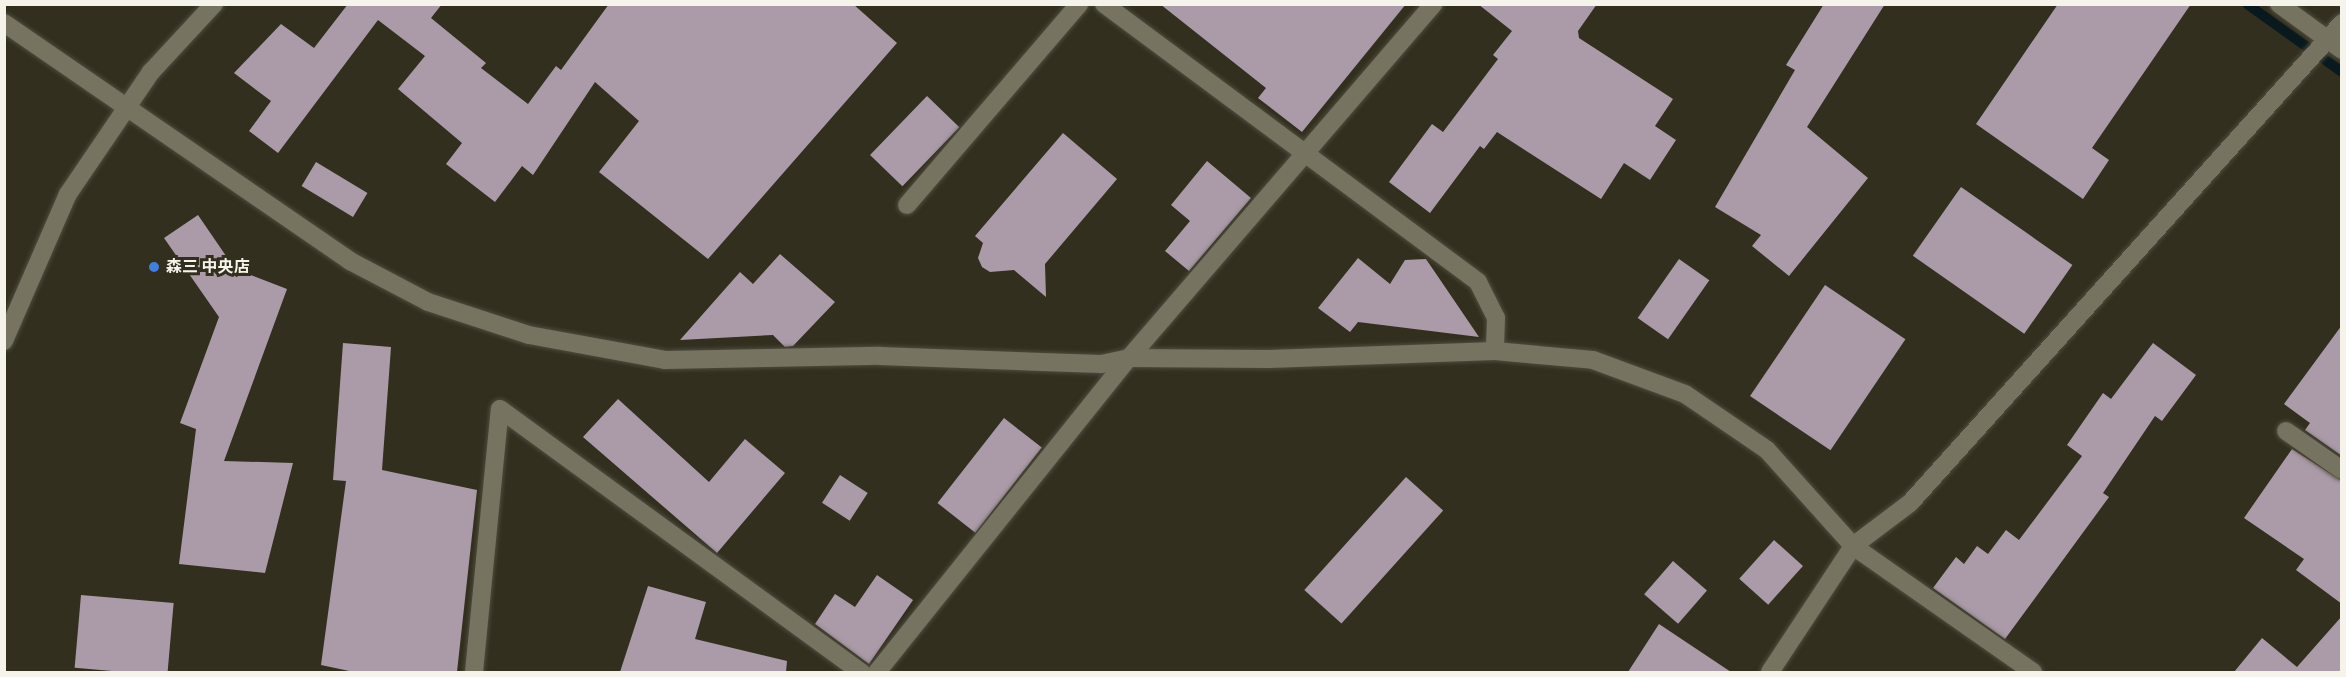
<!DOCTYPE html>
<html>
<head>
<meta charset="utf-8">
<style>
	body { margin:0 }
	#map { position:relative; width:2346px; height:677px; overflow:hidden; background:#322f1f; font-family:"Fira Sans","Noto Sans JP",sans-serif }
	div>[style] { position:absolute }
	.stream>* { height:10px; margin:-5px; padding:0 5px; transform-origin:5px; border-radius:5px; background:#091a1e }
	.building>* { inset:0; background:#ab9ba9; transform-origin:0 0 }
	.roads { filter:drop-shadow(0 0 2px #4f4c3e) drop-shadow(0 0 2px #4f4c3e) }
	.street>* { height:18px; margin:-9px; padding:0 9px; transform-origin:9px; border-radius:9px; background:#767361 }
	.secondary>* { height:18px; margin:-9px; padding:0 9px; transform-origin:9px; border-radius:9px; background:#767361 }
	.dots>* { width:16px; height:16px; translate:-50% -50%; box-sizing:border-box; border:3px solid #322f1f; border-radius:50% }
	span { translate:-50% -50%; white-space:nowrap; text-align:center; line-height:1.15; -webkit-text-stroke:6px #322f1f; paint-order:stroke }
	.poi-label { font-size:16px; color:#f6f4ea; font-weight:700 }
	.left { translate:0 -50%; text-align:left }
	.frame { position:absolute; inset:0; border:6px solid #f6f4ea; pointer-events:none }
</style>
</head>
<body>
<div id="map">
	<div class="stream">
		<i style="left:2247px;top:4px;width:117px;rotate:35.6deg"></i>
	</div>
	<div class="building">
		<i style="clip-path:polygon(348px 4px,442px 4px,431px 18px,486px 63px,481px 68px,528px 104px,556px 66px,561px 70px,609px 4px,853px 4px,897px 43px,708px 259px,599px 172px,639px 121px,595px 82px,533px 175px,522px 166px,495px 202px,446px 164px,462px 143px,398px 89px,425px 56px,378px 20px,278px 153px,249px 131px,271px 101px,234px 73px,281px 24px,314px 48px)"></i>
		<i style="clip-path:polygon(1160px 4px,1406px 4px,1302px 132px,1258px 98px,1266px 88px)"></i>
		<i style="clip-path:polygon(1478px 4px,1597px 4px,1578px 31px,1579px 38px,1673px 99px,1655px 126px,1676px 140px,1650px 180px,1624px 163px,1601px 199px,1497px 132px,1484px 149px,1480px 146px,1430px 213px,1389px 182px,1432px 124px,1443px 132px,1498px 59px,1493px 55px,1512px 31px)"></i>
		<i style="clip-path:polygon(1824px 4px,1885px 4px,1807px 127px,1868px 178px,1789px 276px,1752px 246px,1761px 235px,1715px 207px,1795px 70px,1786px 65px)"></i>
		<i style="clip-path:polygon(2058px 4px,2191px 4px,2092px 148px,2109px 160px,2083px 199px,1976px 124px)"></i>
		<i style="left:927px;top:96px;width:45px;height:82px;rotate:44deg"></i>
		<i style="clip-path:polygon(1063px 133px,1117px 179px,1045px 264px,1046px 297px,1014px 270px,990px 272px,982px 267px,978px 258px,983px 243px,975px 236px)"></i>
		<i style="clip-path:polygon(1207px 161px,1251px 198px,1189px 271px,1165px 251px,1190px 221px,1171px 205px)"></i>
		<i style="left:316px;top:162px;width:60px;height:28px;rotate:31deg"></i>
		<i style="left:1961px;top:187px;width:136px;height:84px;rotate:35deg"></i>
		<i style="clip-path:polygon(198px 215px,235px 269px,287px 289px,224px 461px,293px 463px,265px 573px,179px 564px,196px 429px,180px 423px,219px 317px,164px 238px)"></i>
		<i style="clip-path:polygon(780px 254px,835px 302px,793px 346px,785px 347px,773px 335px,680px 340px,740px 272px,753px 284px)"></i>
		<i style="clip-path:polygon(1358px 258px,1390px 284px,1405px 260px,1426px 259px,1479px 337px,1358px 322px,1350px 332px,1318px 308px)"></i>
		<i style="left:1679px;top:259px;width:37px;height:72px;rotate:35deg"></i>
		<i style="left:1825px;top:285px;width:97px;height:134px;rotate:34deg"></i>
		<i style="clip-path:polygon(2342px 325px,2342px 456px,2305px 430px,2310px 423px,2284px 404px)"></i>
		<i style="clip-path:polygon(343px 343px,391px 347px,382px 470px,477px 490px,457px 672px,354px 672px,321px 665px,346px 481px,333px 480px)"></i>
		<i style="clip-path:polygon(2153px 343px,2196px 375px,2162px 421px,2155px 416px,2103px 493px,2109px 497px,2005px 639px,1933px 588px,1956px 557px,1964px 564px,1977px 546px,1988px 554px,2006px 530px,2019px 540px,2082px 456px,2067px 445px,2103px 393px,2111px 399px)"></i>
		<i style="clip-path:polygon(618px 399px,709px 482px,745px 439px,785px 473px,717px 553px,583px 437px)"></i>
		<i style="left:1004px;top:418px;width:48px;height:108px;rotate:38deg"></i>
		<i style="clip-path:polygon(2292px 449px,2342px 481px,2342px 604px,2296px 570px,2304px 559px,2244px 518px)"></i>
		<i style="left:840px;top:475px;width:33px;height:33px;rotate:33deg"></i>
		<i style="left:1406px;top:477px;width:50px;height:152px;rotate:42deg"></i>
		<i style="left:1774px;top:540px;width:39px;height:52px;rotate:42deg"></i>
		<i style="left:1673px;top:561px;width:45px;height:44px;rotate:41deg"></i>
		<i style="clip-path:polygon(877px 575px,913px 600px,869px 664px,815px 624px,835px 594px,855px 607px)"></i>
		<i style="clip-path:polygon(648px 586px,706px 602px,695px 639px,787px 661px,786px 672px,620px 672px)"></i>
		<i style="left:81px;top:595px;width:93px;height:73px;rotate:5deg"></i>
		<i style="clip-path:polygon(2342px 616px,2342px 672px,2234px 672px,2262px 638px,2297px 667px)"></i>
		<i style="clip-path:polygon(1659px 624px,1731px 672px,1628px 672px)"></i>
	</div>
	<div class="roads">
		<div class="street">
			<i style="left:1104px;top:4px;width:466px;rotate:36.6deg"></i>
			<i style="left:1478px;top:282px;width:40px;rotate:63.4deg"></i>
			<i style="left:1496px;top:318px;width:33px;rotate:92deg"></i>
			<i style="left:2279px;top:4px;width:78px;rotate:36.1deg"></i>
			<i style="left:907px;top:205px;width:265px;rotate:-49.4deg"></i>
			<i style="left:2286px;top:431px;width:68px;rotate:34.9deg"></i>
			<i style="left:1853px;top:546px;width:220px;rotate:35deg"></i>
			<i style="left:474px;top:672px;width:264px;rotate:-84.4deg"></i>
			<i style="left:500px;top:409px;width:447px;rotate:36.1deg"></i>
			<i style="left:877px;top:672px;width:403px;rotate:-51.3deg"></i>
			<i style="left:1129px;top:358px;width:467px;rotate:-49.3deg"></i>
		</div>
		<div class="secondary">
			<i style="left:4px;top:23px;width:420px;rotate:34.5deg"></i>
			<i style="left:350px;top:261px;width:88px;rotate:27.7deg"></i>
			<i style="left:428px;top:302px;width:106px;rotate:18.1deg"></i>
			<i style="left:529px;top:335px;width:138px;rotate:10.4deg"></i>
			<i style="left:665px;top:360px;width:215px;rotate:-1.1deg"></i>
			<i style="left:880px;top:356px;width:221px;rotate:2.1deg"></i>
			<i style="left:1101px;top:364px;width:29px;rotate:-12deg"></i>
			<i style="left:1129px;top:358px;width:140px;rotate:0.4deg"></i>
			<i style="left:1269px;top:359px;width:226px;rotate:-2deg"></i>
			<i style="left:1495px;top:351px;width:98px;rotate:5.2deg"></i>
			<i style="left:1593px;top:360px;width:98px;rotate:20.3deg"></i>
			<i style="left:1685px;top:394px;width:99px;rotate:34.3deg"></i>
			<i style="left:1767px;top:450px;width:129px;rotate:48.1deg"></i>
			<i style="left:4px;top:341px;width:160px;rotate:-66.5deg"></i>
			<i style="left:68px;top:194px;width:148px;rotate:-55.8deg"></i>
			<i style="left:151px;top:72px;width:93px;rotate:-47.2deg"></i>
			<i style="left:1770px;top:672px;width:151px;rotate:-56.6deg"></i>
			<i style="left:1853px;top:546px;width:71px;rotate:-37deg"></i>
			<i style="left:1910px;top:503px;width:646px;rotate:-48.01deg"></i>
		</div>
	</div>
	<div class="dots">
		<i style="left:154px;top:267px;background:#3f7fe0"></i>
	</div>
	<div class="poi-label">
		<span class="left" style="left:166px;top:267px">森三 中央店</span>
	</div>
	<div class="frame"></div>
</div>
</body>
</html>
